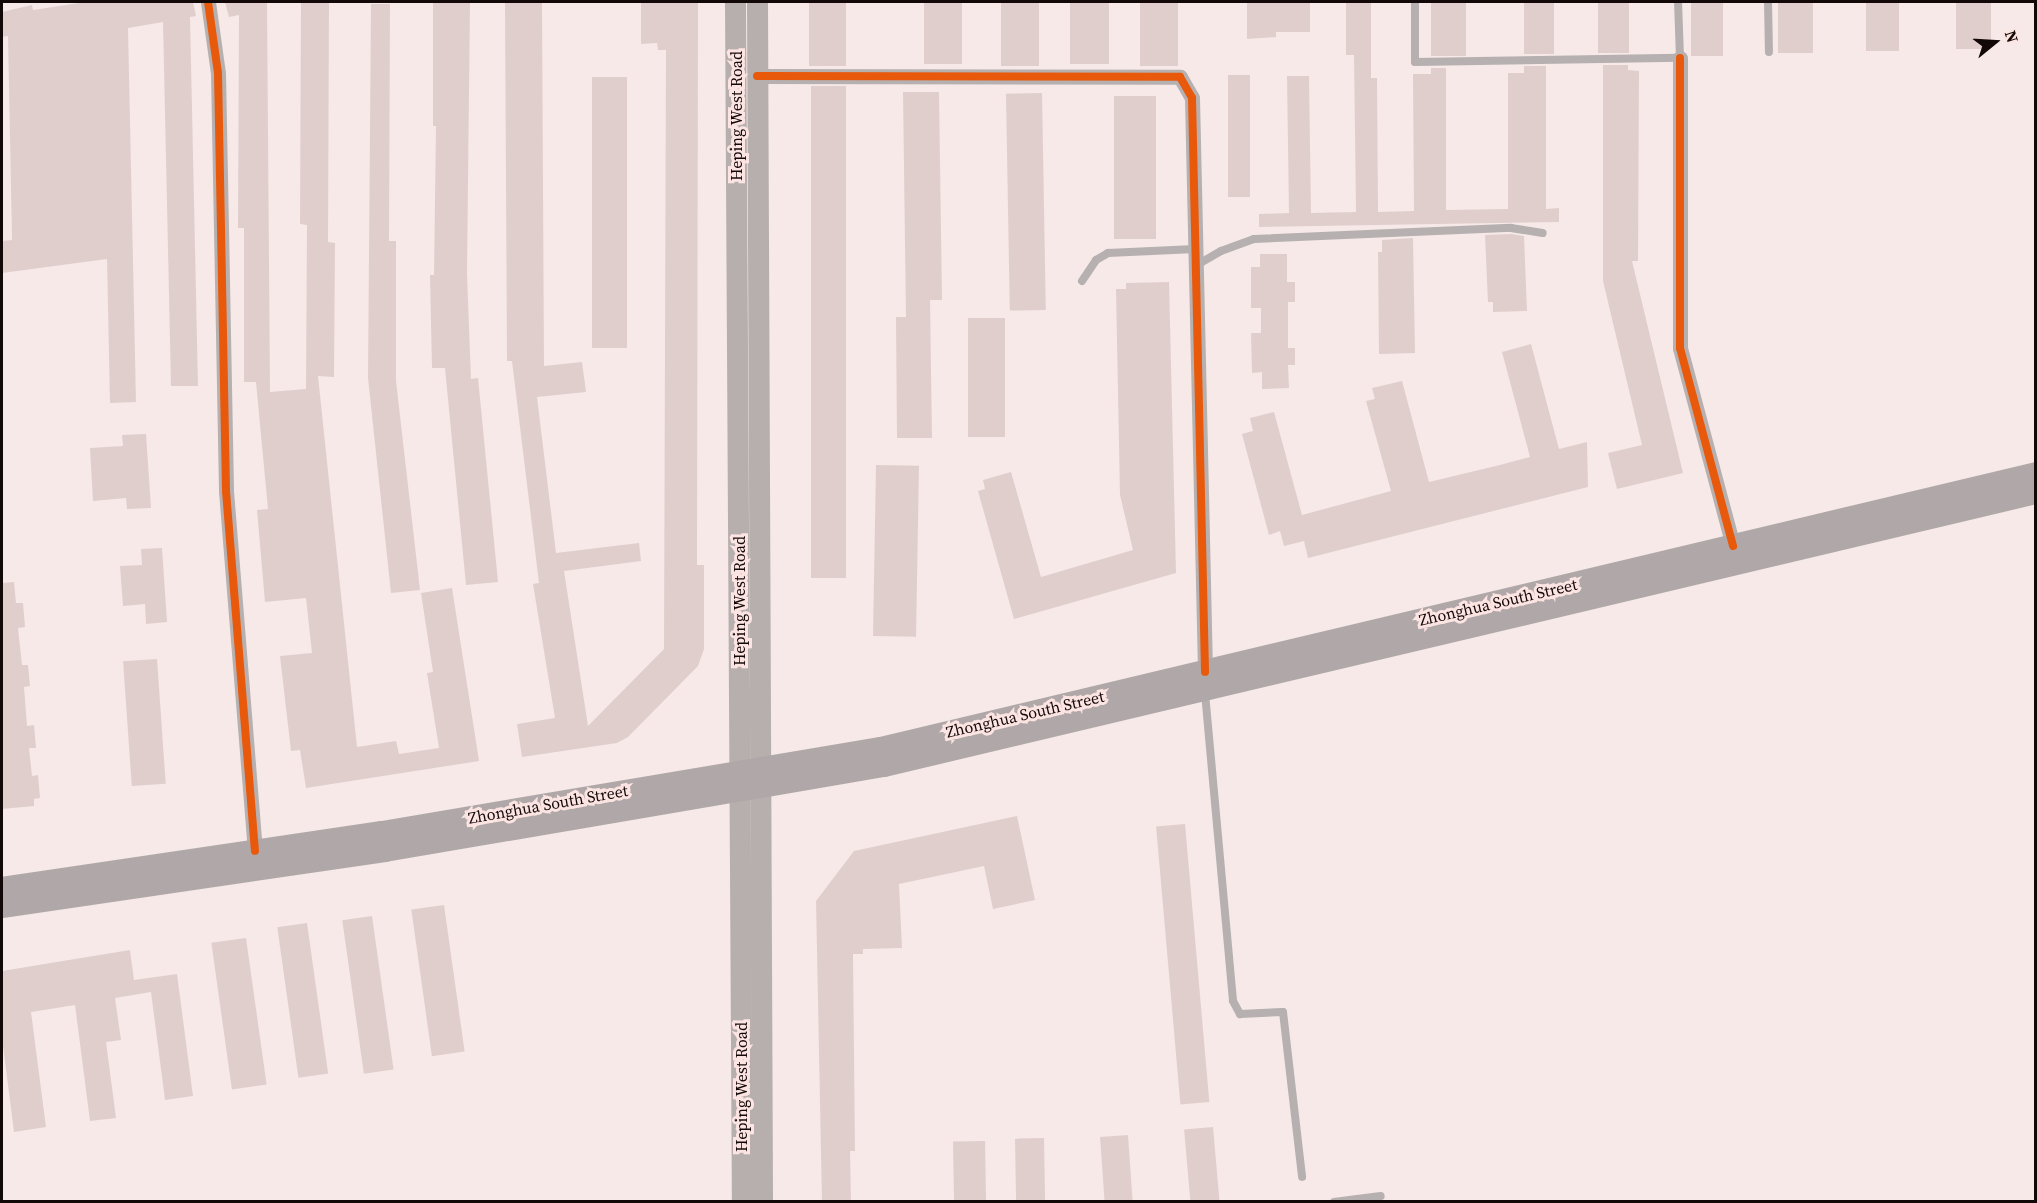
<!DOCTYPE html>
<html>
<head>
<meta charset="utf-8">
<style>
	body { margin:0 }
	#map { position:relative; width:2037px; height:1203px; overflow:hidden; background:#f6e9e8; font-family:"Source Serif 4",serif }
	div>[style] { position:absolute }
	.building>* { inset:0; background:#e0cecd; transform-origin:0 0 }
	.lane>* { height:8px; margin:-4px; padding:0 4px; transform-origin:4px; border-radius:4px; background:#b6b0b0 }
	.street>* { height:15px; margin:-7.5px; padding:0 7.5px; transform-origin:7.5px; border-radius:7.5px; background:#b6b0b0 }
	.secondary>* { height:21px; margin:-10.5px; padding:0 10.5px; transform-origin:10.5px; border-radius:10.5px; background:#b7afae }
	.primary>* { height:22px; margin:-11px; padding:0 11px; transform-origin:11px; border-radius:11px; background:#b0a8a8 }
	.cycleway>* { height:8px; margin:-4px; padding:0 4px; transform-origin:4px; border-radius:4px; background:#e8590c }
	span { translate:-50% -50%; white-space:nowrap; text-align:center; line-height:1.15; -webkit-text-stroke:6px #fce4e2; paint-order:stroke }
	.street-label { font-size:16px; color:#120808 }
	.frame { position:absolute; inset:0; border:3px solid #120808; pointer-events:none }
	.north { position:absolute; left:1965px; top:12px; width:60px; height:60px; -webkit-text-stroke:4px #fce4e2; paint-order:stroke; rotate:72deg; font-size:16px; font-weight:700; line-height:24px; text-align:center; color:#120808 }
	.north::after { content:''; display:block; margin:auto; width:21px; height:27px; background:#120808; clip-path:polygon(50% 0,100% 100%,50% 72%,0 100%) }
</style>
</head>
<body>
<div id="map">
	<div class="building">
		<i style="clip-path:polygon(86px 2px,193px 2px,196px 16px,190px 17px,198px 386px,171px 386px,163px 22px,128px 28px,136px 402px,110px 403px,107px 259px,2px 273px,2px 241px,12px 240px,8px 36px,2px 37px,2px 12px,32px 5px,33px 10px)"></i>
		<i style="clip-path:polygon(225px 2px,267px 2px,270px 392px,306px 389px,307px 225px,300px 224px,301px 2px,329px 2px,328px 242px,335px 243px,334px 377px,318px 376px,357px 747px,396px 741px,399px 754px,439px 748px,427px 673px,433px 672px,421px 593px,452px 588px,479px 761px,306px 788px,300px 750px,291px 751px,280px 656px,312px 653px,306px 598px,265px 602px,257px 510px,268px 509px,256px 382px,244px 382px,244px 228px,238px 228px,239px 15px,229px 17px)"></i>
		<i style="clip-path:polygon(433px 2px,470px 2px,467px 274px,471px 379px,478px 378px,498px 582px,466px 585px,445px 368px,432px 368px,430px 275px,434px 275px,436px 126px,433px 126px)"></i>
		<i style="clip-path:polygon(505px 2px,542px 2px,544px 366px,582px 362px,586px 392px,537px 397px,556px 553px,639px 543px,641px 561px,564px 571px,588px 726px,664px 649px,666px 50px,658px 50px,657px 43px,641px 44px,641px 2px,698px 2px,697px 565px,704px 565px,704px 649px,698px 666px,628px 737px,617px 743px,522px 757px,517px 724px,555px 718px,533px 584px,539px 583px,512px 361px,507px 361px)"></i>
		<i style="left:809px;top:2px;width:37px;height:64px"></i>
		<i style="left:924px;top:2px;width:38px;height:62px"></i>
		<i style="left:1001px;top:2px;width:38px;height:64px"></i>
		<i style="left:1070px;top:2px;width:39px;height:62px"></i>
		<i style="left:1140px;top:2px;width:38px;height:64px"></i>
		<i style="clip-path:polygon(1247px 2px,1310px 2px,1310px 32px,1276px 32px,1276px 37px,1247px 39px)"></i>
		<i style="clip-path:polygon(1346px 2px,1371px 2px,1371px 78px,1377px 78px,1378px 212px,1414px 211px,1413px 74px,1431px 74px,1431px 68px,1446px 68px,1446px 210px,1508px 209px,1508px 73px,1524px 73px,1524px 66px,1546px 66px,1546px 209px,1559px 208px,1559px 222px,1259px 227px,1259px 214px,1289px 213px,1287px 76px,1309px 76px,1311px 213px,1356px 212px,1354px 55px,1346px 55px)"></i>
		<i style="left:1431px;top:2px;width:35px;height:54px"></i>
		<i style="left:1524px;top:2px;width:30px;height:52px"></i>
		<i style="left:1598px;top:2px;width:31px;height:51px"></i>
		<i style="left:1691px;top:2px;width:32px;height:54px"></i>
		<i style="left:1778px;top:2px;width:35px;height:51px"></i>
		<i style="left:1866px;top:2px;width:33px;height:49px"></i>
		<i style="left:1956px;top:2px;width:35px;height:47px"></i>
		<i style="clip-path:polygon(371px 4px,390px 4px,389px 241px,396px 241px,396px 381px,420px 590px,391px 593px,368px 378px)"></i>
		<i style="clip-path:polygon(1603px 65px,1628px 65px,1628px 70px,1639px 71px,1638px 261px,1632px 261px,1683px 473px,1617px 489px,1608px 453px,1642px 445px,1603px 281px)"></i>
		<i style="left:1228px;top:75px;width:22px;height:122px"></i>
		<i style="left:592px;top:77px;width:35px;height:271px"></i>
		<i style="left:811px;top:86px;width:35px;height:492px"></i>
		<i style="clip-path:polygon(903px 92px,939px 92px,942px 300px,930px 300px,932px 438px,897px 438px,896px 317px,906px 317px)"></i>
		<i style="left:1042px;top:93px;width:217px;height:36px;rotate:89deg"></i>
		<i style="left:1114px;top:96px;width:42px;height:143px"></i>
		<i style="clip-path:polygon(1511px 234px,1524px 236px,1527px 311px,1493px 312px,1493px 302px,1488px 302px,1485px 235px)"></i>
		<i style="clip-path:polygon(1413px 238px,1415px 353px,1379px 354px,1378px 252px,1382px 252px,1382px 240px)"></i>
		<i style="clip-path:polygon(1260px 254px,1287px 254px,1287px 282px,1295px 282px,1295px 302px,1288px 302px,1288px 348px,1295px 348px,1295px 365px,1288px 365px,1289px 388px,1262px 389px,1262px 372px,1252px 373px,1251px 333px,1261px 333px,1261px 308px,1251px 308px,1251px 267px,1260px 267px)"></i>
		<i style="clip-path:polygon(1169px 282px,1176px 573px,1014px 619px,978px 491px,985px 489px,983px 480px,1011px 472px,1041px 577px,1133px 550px,1120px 495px,1116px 289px,1126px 289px,1126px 283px)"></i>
		<i style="left:968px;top:318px;width:37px;height:119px"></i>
		<i style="clip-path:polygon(1531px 344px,1559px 449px,1587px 442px,1588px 487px,1308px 558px,1304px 541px,1284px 546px,1280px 531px,1269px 535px,1242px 434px,1253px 431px,1250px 418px,1274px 412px,1302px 515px,1391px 491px,1366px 401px,1375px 399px,1372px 388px,1402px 381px,1429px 482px,1500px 465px,1530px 457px,1502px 352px)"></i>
		<i style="clip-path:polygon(146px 434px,151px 508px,127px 509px,126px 498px,93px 501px,90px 448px,123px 446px,122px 435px)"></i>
		<i style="left:876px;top:465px;width:43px;height:171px;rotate:1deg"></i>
		<i style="clip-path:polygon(162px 548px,167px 622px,146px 624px,145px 604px,123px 606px,120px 566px,142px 565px,141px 549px)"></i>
		<i style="clip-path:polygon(14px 582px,16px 603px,23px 603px,25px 627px,18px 628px,22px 665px,28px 665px,30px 686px,24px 687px,27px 726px,34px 725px,36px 748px,29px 748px,32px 776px,38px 775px,40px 798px,34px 799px,34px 806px,2px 809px,2px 583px)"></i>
		<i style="left:157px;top:659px;width:125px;height:34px;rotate:86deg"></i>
		<i style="clip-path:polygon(1017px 816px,1035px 900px,993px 909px,984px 866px,899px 884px,902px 948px,863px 949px,863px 954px,853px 954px,855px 1151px,850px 1151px,851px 1202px,822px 1202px,816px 901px,854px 851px)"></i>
		<i style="left:1185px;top:824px;width:279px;height:29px;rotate:85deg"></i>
		<i style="left:444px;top:905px;width:148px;height:33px;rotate:82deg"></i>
		<i style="left:372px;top:916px;width:155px;height:30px;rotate:82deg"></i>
		<i style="left:307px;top:923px;width:152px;height:30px;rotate:82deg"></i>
		<i style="left:246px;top:938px;width:148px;height:35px;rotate:82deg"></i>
		<i style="clip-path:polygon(130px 950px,134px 980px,177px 974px,193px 1096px,165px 1100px,151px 992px,115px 998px,121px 1040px,106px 1042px,116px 1118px,90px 1121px,75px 1005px,31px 1012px,46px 1127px,14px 1132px,2px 1038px,2px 971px)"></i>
		<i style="left:1213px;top:1127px;width:75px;height:29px;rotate:85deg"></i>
		<i style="left:1128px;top:1135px;width:67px;height:28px;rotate:86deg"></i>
		<i style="left:1044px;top:1138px;width:64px;height:29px;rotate:89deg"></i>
		<i style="left:985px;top:1141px;width:61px;height:32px;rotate:89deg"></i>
	</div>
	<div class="lane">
		<i style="left:1415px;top:2px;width:60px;rotate:90deg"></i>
		<i style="left:1415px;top:62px;width:265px;rotate:-0.9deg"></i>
		<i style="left:1680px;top:58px;width:56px;rotate:-92deg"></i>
		<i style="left:1768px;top:2px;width:50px;rotate:88.9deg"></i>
		<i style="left:1195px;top:266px;width:30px;rotate:-30deg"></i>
		<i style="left:1221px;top:251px;width:35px;rotate:-20deg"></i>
		<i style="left:1254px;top:239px;width:257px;rotate:-2.5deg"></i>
		<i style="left:1511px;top:228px;width:32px;rotate:9deg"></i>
		<i style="left:1082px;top:281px;width:25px;rotate:-56deg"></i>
		<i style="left:1096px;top:260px;width:14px;rotate:-30deg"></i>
		<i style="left:1108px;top:253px;width:87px;rotate:-2.6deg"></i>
		<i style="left:1205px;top:693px;width:309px;rotate:84.8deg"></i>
		<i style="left:1233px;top:1001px;width:15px;rotate:62deg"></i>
		<i style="left:1240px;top:1014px;width:43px;rotate:-2.7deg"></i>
		<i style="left:1283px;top:1012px;width:166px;rotate:83.4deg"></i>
		<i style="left:1334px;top:1202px;width:47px;rotate:-7.3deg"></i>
	</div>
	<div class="street">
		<i style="left:208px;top:2px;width:72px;rotate:82deg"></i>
		<i style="left:218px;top:73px;width:418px;rotate:88.9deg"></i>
		<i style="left:226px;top:491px;width:361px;rotate:85.4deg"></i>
		<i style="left:1680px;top:58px;width:290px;rotate:90deg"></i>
		<i style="left:1680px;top:348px;width:205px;rotate:75deg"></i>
		<i style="left:757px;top:76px;width:423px;rotate:0.1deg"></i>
		<i style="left:1180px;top:77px;width:24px;rotate:60deg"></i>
		<i style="left:1192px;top:98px;width:574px;rotate:88.7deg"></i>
	</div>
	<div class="secondary">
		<i style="left:735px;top:2px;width:1200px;rotate:89.67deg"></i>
		<i style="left:757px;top:2px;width:1200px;rotate:89.76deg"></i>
	</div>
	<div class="primary">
		<i style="left:2px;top:888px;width:384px;rotate:-8.4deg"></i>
		<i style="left:382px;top:832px;width:506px;rotate:-9.56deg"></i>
		<i style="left:881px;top:748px;width:1187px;rotate:-13.39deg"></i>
		<i style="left:2px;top:907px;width:387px;rotate:-8.3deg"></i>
		<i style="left:385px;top:851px;width:506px;rotate:-9.67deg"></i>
		<i style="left:884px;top:766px;width:1184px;rotate:-13.33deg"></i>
	</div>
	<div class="cycleway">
		<i style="left:208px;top:2px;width:72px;rotate:82deg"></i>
		<i style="left:218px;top:73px;width:418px;rotate:88.9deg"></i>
		<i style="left:226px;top:491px;width:361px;rotate:85.4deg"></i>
		<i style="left:1680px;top:58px;width:290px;rotate:90deg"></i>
		<i style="left:1680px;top:348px;width:205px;rotate:75deg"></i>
		<i style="left:757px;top:76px;width:423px;rotate:0.1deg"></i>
		<i style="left:1180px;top:77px;width:24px;rotate:60deg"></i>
		<i style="left:1192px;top:98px;width:574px;rotate:88.7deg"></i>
	</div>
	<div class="street-label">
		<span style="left:736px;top:116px;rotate:-90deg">Heping West Road</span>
		<span style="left:739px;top:601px;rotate:-90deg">Heping West Road</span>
		<span style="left:1498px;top:602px;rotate:-13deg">Zhonghua South Street</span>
		<span style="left:1025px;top:714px;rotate:-13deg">Zhonghua South Street</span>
		<span style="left:548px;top:804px;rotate:-10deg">Zhonghua South Street</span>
		<span style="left:741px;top:1087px;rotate:-90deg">Heping West Road</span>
	</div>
	<div class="frame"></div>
	<div class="north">N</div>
</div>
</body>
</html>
